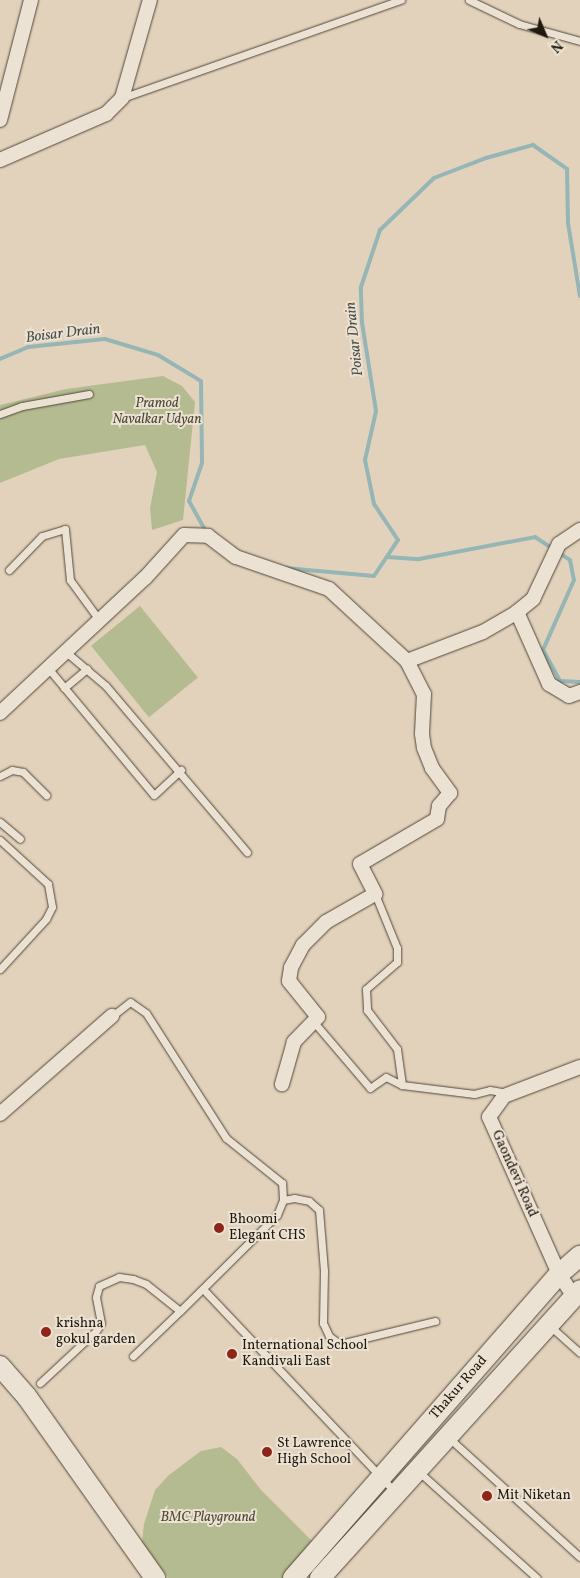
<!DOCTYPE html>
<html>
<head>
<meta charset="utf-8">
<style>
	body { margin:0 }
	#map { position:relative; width:580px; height:1578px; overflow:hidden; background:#e2d2bc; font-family:Vollkorn,serif }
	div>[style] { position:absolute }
	.green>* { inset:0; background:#b4bb90; transform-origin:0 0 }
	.stream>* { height:4px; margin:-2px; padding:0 2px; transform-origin:2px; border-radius:2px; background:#95b6b5 }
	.roads { filter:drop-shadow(0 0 1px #514639) drop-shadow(0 0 1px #514639) }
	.lane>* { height:7px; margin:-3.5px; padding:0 3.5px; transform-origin:3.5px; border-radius:3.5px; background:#ece2d3 }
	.street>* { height:14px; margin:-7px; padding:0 7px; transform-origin:7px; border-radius:7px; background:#ece2d3 }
	.secondary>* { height:20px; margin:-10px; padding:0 10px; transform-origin:10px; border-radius:10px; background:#ece2d3 }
	.dots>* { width:14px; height:14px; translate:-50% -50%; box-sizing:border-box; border:2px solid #ece2d3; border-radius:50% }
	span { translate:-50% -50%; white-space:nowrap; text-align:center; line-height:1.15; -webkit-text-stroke:4px #ece2d3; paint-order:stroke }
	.park-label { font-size:14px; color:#4d4934; font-style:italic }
	.street-label { font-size:14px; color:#21180d }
	.poi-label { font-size:14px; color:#21180d }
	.left { translate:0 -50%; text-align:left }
	.water-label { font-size:15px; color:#4a4f48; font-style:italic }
	.north { position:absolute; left:520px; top:10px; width:50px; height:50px; -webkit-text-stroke:4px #ece2d3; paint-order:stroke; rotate:135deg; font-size:14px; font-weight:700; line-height:20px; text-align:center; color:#21180d }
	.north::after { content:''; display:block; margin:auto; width:18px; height:22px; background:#21180d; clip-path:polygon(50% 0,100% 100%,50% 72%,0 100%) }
</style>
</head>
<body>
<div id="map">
	<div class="green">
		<i style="clip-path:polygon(163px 376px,182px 386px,195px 402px,183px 520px,152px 530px,150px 508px,157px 472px,145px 445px,59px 459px,0 483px,0 405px,66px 389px)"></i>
		<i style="left:140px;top:606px;width:92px;height:63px;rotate:51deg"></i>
		<i style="clip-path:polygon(221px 1447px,237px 1459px,261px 1490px,313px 1542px,284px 1578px,168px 1578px,142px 1542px,144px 1524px,155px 1490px,169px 1475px,201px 1451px)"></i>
	</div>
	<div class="stream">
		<i style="left:0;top:359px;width:30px;rotate:-23deg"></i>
		<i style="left:28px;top:347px;width:77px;rotate:-5.9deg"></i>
		<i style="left:105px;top:339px;width:55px;rotate:16.8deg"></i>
		<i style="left:158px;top:355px;width:50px;rotate:31.2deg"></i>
		<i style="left:201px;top:381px;width:82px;rotate:89.3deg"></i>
		<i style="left:202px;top:463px;width:40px;rotate:108.9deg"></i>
		<i style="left:189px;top:501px;width:37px;rotate:61deg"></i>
		<i style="left:387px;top:557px;width:32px;rotate:4deg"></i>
		<i style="left:419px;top:559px;width:118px;rotate:-10.7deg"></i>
		<i style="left:535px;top:537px;width:42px;rotate:33.3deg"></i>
		<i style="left:570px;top:560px;width:20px;rotate:79deg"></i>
		<i style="left:574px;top:580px;width:77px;rotate:113.9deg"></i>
		<i style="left:543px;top:650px;width:35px;rotate:61deg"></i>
		<i style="left:560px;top:681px;width:20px;rotate:3deg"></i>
		<i style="left:285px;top:568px;width:89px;rotate:5.1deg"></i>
		<i style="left:374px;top:576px;width:43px;rotate:-56.3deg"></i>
		<i style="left:398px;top:540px;width:43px;rotate:-123.7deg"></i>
		<i style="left:374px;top:504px;width:45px;rotate:-101.6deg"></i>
		<i style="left:365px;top:460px;width:50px;rotate:-77.3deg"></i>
		<i style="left:376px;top:411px;width:89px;rotate:-99deg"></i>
		<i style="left:362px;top:323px;width:36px;rotate:-92deg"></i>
		<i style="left:361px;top:287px;width:60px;rotate:-71.6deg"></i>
		<i style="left:380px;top:230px;width:75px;rotate:-43.9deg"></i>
		<i style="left:434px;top:178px;width:56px;rotate:-21deg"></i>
		<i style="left:486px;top:158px;width:49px;rotate:-15.5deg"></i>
		<i style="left:533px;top:145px;width:42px;rotate:35.2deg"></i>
		<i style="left:567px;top:169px;width:54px;rotate:88.9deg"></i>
		<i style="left:568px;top:223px;width:74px;rotate:80.7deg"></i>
	</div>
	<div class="roads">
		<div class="lane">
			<i style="left:469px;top:0;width:55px;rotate:25.6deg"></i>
			<i style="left:519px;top:24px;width:63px;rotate:15.6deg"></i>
			<i style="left:122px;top:98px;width:296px;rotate:-19.4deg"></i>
			<i style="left:0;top:414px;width:23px;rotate:-20deg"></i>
			<i style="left:22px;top:406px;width:68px;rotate:-10.2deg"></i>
			<i style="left:9px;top:570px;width:47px;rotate:-45.9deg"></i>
			<i style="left:42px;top:536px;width:24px;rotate:-17deg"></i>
			<i style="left:65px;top:529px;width:51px;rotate:84.4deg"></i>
			<i style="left:70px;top:580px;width:51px;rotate:53.8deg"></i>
			<i style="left:66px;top:652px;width:52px;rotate:40.4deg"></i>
			<i style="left:106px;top:686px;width:218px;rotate:49.7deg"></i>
			<i style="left:48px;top:668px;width:165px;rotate:50.2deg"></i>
			<i style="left:154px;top:795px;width:37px;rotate:-43deg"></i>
			<i style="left:64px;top:688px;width:30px;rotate:-40deg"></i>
			<i style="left:0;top:776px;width:13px;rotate:-27deg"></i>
			<i style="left:12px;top:770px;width:11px;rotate:10deg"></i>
			<i style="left:23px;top:772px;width:33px;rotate:45deg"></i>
			<i style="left:0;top:822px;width:26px;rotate:40deg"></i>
			<i style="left:0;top:840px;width:65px;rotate:42.5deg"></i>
			<i style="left:48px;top:884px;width:23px;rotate:80deg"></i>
			<i style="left:52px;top:907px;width:13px;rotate:117deg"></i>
			<i style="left:46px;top:919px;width:68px;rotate:132.6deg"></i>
			<i style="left:375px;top:894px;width:58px;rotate:67.8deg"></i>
			<i style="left:397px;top:948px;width:14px;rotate:90deg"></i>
			<i style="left:397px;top:962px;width:41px;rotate:138.9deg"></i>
			<i style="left:366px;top:989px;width:21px;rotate:87deg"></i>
			<i style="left:367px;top:1010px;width:49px;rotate:52.4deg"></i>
			<i style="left:397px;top:1049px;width:36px;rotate:82deg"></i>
			<i style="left:313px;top:1021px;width:88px;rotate:49.6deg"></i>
			<i style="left:370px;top:1088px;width:19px;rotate:-35deg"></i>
			<i style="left:386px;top:1077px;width:18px;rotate:27deg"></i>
			<i style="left:402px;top:1085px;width:73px;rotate:7.1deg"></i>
			<i style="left:474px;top:1094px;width:16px;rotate:-14deg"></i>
			<i style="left:490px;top:1090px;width:17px;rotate:10deg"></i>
			<i style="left:283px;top:1200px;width:11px;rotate:-10deg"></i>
			<i style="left:294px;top:1198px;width:15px;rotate:11deg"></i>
			<i style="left:309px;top:1201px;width:13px;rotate:42deg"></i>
			<i style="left:319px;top:1210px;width:61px;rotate:85.3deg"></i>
			<i style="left:324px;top:1271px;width:52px;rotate:91.1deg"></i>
			<i style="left:323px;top:1323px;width:14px;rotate:65deg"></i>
			<i style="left:329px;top:1336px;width:14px;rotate:36deg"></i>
			<i style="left:340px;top:1344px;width:98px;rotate:-13.6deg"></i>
			<i style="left:203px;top:1289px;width:279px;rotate:46.6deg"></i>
			<i style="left:550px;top:1326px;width:40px;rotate:42deg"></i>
			<i style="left:133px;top:1356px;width:65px;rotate:-43.8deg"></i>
			<i style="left:40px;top:1383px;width:76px;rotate:-42.9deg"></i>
			<i style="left:96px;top:1331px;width:9px;rotate:-58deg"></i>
			<i style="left:101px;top:1323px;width:26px;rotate:-101deg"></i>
			<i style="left:96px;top:1297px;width:11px;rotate:-75deg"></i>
			<i style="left:99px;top:1286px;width:22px;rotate:-24deg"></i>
			<i style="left:119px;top:1277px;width:14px;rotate:8deg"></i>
			<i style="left:133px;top:1279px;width:14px;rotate:21deg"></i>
			<i style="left:146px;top:1284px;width:43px;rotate:38.5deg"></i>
			<i style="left:180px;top:1311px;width:136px;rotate:-44.7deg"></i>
			<i style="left:277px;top:1215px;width:16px;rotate:-68deg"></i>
			<i style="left:283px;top:1200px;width:17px;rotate:-93deg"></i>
			<i style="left:282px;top:1183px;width:72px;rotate:-141.2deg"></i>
			<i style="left:226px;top:1138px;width:148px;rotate:-122.6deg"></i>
			<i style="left:146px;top:1013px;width:19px;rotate:-145deg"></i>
			<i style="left:130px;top:1002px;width:23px;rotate:142deg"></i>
			<i style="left:449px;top:1438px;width:177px;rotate:42.3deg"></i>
			<i style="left:418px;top:1471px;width:160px;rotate:42deg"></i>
		</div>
		<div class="street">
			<i style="left:0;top:120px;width:124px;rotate:-75.5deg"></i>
			<i style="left:0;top:160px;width:116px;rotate:-23.5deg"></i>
			<i style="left:106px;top:114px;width:23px;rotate:-45deg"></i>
			<i style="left:122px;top:98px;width:102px;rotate:-74.1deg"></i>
			<i style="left:517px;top:612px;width:79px;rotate:66deg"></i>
			<i style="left:549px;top:684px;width:23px;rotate:31deg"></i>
			<i style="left:569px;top:696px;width:12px;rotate:-20deg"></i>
			<i style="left:407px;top:661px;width:81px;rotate:-20.9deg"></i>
			<i style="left:483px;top:632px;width:39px;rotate:-30deg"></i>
			<i style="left:517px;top:612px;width:21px;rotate:-39deg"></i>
			<i style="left:533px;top:599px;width:61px;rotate:-64.7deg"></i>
			<i style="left:559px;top:544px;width:25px;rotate:-34deg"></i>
			<i style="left:0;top:713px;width:198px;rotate:-43deg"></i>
			<i style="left:145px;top:578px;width:58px;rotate:-47.8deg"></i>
			<i style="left:184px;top:535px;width:24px;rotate:2deg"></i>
			<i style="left:208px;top:536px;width:35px;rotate:37deg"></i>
			<i style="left:236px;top:557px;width:98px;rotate:19deg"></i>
			<i style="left:329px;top:589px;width:106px;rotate:42.7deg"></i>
			<i style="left:407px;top:661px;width:37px;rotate:63deg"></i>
			<i style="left:424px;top:694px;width:40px;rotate:92.9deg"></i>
			<i style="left:422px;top:734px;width:14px;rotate:82deg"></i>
			<i style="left:424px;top:748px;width:22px;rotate:68deg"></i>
			<i style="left:432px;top:768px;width:31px;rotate:54deg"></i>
			<i style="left:450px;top:793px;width:17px;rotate:130deg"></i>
			<i style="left:439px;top:806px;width:13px;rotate:99deg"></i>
			<i style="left:437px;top:819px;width:89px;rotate:149.7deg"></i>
			<i style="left:360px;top:864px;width:34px;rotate:63deg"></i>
			<i style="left:375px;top:894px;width:56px;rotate:150.3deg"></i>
			<i style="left:326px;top:922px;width:33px;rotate:135deg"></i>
			<i style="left:303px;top:945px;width:26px;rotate:118deg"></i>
			<i style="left:291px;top:968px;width:13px;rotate:99deg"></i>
			<i style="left:289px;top:981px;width:46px;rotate:51.1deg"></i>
			<i style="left:318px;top:1017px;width:35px;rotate:134deg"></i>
			<i style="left:294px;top:1042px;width:44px;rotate:105.9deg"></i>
			<i style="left:0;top:1114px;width:149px;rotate:-41.2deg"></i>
			<i style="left:575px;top:1298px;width:29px;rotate:-124deg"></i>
			<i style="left:559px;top:1274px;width:172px;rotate:-114deg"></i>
			<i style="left:489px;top:1117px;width:26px;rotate:-54deg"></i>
			<i style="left:504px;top:1096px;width:81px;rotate:-20.9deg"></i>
		</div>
		<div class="secondary">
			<i style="left:0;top:1366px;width:41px;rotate:48.9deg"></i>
			<i style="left:27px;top:1397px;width:222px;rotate:54.7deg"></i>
			<i style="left:293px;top:1578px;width:404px;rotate:-48.8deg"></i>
			<i style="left:559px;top:1274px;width:28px;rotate:-41deg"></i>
			<i style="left:320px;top:1578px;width:388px;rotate:-47.9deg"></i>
		</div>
	</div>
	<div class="dots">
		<i style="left:219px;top:1228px;background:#8f2418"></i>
		<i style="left:46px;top:1332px;background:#8f2418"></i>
		<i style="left:232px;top:1354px;background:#8f2418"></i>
		<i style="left:267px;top:1452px;background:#8f2418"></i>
		<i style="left:487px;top:1496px;background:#8f2418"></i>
	</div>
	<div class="park-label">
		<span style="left:157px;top:412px">Pramod<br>Navalkar Udyan</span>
		<span style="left:208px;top:1518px">BMC Playground</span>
	</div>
	<div class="street-label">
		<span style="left:514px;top:1174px;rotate:66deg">Gaondevi Road</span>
		<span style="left:459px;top:1388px;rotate:-49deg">Thakur Road</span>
	</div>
	<div class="poi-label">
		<span class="left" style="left:229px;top:1228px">Bhoomi<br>Elegant CHS</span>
		<span class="left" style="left:56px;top:1332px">krishna<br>gokul garden</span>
		<span class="left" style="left:242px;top:1354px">International School<br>Kandivali East</span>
		<span class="left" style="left:277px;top:1452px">St Lawrence<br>High School</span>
		<span class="left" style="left:497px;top:1496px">Mit Niketan</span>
	</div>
	<div class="water-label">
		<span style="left:63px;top:334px;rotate:-7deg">Boisar Drain</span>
		<span style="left:355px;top:339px;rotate:-96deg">Poisar Drain</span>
	</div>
	<div class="north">N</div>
</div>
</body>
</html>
